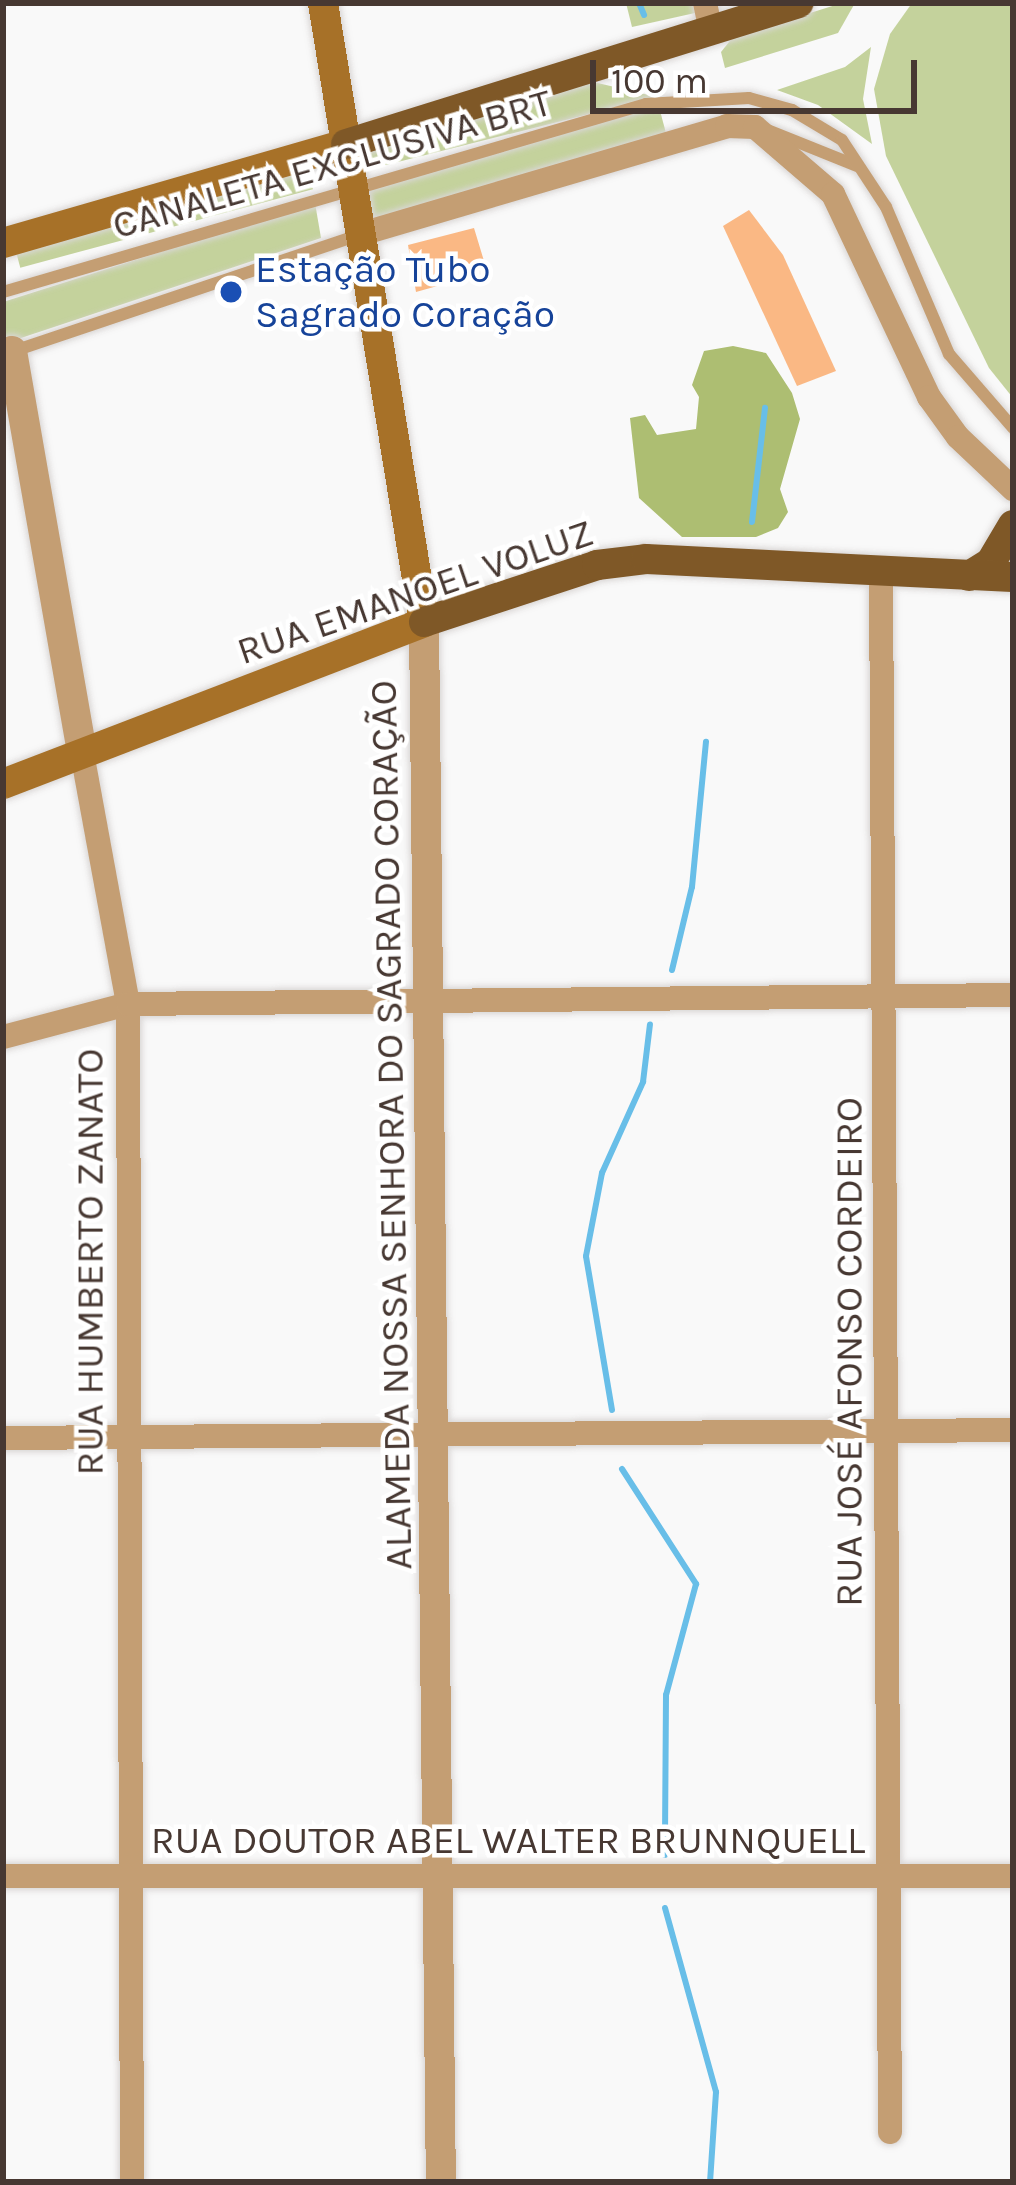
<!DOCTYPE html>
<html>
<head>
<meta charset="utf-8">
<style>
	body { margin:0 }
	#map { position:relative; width:1016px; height:2185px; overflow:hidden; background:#f9f9f9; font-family:Karla,sans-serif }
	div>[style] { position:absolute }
	.green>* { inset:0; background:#c4d29c; transform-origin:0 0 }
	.forest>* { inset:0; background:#adbe72 }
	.stream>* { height:6px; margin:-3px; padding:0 3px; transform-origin:3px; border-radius:3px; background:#68bee8 }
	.building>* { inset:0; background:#fab884 }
	.roads { filter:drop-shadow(0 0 3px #d9d6d5) drop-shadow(0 0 3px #d9d6d5) }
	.service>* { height:12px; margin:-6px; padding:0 6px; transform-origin:6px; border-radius:6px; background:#c49e73 }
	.minor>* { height:24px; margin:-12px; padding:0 12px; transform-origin:12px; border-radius:12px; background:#c49e73 }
	.tertiary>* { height:30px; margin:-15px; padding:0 15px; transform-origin:15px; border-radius:15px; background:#c49e73 }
	.secondary>* { height:30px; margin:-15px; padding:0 15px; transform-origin:15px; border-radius:15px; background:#a77128 }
	.primary>* { height:30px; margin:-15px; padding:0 15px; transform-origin:15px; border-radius:15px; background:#7f5827 }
	.dots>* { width:33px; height:33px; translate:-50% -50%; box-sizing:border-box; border:6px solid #fff; border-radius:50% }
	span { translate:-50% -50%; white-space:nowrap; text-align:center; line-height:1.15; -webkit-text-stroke:9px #fff; paint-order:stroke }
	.street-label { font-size:39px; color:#473832 }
	.transit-label { font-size:39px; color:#164399 }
	.left { translate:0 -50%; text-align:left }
	.frame { position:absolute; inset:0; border:6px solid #473832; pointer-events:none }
	.scale { position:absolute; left:590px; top:60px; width:327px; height:54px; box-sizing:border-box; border:6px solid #473832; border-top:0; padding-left:15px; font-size:36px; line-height:42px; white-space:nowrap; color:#473832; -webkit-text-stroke:9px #fff; paint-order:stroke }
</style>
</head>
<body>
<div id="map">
	<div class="green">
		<i style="clip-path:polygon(626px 3px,692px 3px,695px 13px,632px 27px)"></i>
		<i style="clip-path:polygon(842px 3px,855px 3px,838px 33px,725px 68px,721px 52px,733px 37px)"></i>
		<i style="clip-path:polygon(912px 3px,1013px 3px,1013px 398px,989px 368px,886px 156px,874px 89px,890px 34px)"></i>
		<i style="clip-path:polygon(871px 47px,863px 99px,872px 144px,818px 105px,777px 90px,845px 67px)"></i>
		<i style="clip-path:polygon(585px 80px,657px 97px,362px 171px,358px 147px)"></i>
		<i style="left:659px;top:107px;width:39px;height:307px;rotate:75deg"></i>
		<i style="left:307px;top:167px;width:23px;height:303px;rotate:75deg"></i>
		<i style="clip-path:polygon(315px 203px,321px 238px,3px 344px,3px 302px)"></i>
	</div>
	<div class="forest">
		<i style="clip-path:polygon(733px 346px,766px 353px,792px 393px,800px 419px,780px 489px,788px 512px,778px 528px,756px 537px,682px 537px,639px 498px,630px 418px,645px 415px,657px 435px,696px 429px,699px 397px,692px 385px,704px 351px)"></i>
	</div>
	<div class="stream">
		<i style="left:639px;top:3px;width:13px;rotate:67deg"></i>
		<i style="left:752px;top:522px;width:115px;rotate:-83.5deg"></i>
		<i style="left:672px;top:970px;width:85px;rotate:-76.5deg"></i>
		<i style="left:692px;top:887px;width:146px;rotate:-84.5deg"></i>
		<i style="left:612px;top:1410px;width:156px;rotate:-99.6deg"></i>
		<i style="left:586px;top:1256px;width:85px;rotate:-79.1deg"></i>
		<i style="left:602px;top:1173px;width:100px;rotate:-65.7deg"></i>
		<i style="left:643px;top:1082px;width:58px;rotate:-83.1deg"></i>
		<i style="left:622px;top:1469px;width:137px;rotate:57.2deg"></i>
		<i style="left:696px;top:1584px;width:115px;rotate:105.1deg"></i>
		<i style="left:666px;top:1695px;width:160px;rotate:90.4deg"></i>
		<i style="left:665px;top:1908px;width:191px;rotate:74.5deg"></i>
		<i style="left:716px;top:2092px;width:90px;rotate:93.8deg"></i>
	</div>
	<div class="building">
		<i style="clip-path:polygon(749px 210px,783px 255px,836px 371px,797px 386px,723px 226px)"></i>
		<i style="clip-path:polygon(474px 228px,484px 261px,439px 275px,441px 285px,416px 292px,408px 245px)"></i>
	</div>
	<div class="roads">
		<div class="service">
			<i style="left:765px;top:129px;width:99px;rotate:21.9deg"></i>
			<i style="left:3px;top:292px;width:670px;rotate:-16.3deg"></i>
			<i style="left:646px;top:104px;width:103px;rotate:-3.3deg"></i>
			<i style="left:749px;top:98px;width:45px;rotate:15.6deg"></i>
			<i style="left:792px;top:110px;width:58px;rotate:31deg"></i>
			<i style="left:842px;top:140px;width:80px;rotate:56.7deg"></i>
			<i style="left:886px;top:207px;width:160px;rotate:66.8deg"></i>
			<i style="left:949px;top:354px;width:98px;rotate:49.1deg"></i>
			<i style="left:14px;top:351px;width:363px;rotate:-18.6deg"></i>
		</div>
		<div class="minor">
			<i style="left:705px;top:3px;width:29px;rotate:78deg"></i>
			<i style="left:361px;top:234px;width:382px;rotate:-16.4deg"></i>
			<i style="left:727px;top:126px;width:28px;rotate:2deg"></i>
			<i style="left:755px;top:127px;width:103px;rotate:40.7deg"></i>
			<i style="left:833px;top:194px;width:225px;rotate:64.7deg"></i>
			<i style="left:929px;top:397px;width:49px;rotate:54.1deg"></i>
			<i style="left:958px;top:437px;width:76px;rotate:43.4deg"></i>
			<i style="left:881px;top:572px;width:1560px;rotate:89.67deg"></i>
			<i style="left:82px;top:753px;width:255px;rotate:79.6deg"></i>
			<i style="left:128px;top:1004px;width:1178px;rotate:89.81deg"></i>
			<i style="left:3px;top:1037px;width:129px;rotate:-14.8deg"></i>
			<i style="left:128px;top:1004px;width:885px;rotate:-0.58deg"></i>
			<i style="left:3px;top:1438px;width:1010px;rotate:-0.45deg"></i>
			<i style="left:3px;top:1876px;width:1010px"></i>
		</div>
		<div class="tertiary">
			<i style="left:3px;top:354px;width:9px;rotate:-18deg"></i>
			<i style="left:12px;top:351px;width:408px;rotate:80.1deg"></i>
			<i style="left:424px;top:622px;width:1560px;rotate:89.38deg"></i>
		</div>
		<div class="secondary">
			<i style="left:3px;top:243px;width:357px;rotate:-16.1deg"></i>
			<i style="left:3px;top:784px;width:451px;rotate:-21deg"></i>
			<i style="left:424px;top:622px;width:627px;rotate:-99.27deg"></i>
		</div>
		<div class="primary">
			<i style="left:346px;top:144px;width:474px;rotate:-17.3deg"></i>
			<i style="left:969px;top:576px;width:26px;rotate:-32deg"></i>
			<i style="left:991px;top:562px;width:43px;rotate:-59.3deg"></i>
			<i style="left:424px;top:622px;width:182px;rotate:-18.2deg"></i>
			<i style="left:597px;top:565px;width:49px;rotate:-7deg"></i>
			<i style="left:646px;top:559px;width:367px;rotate:2.8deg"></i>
		</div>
	</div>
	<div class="dots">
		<i style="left:231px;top:292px;background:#1a4fb4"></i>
	</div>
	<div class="street-label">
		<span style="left:332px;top:164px;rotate:-16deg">CANALETA EXCLUSIVA BRT</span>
		<span style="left:415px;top:592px;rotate:-19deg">RUA EMANOEL VOLUZ</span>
		<span style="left:391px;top:1125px;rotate:-91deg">ALAMEDA NOSSA SENHORA DO SAGRADO CORAÇÃO</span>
		<span style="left:90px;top:1262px;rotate:-90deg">RUA HUMBERTO ZANATO</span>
		<span style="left:849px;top:1352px;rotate:-90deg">RUA JOSÉ AFONSO CORDEIRO</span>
		<span style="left:508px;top:1840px">RUA DOUTOR ABEL WALTER BRUNNQUELL</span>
	</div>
	<div class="transit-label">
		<span class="left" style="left:255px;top:292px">Estação Tubo<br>Sagrado Coração</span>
	</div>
	<div class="frame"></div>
	<div class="scale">100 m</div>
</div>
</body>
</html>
